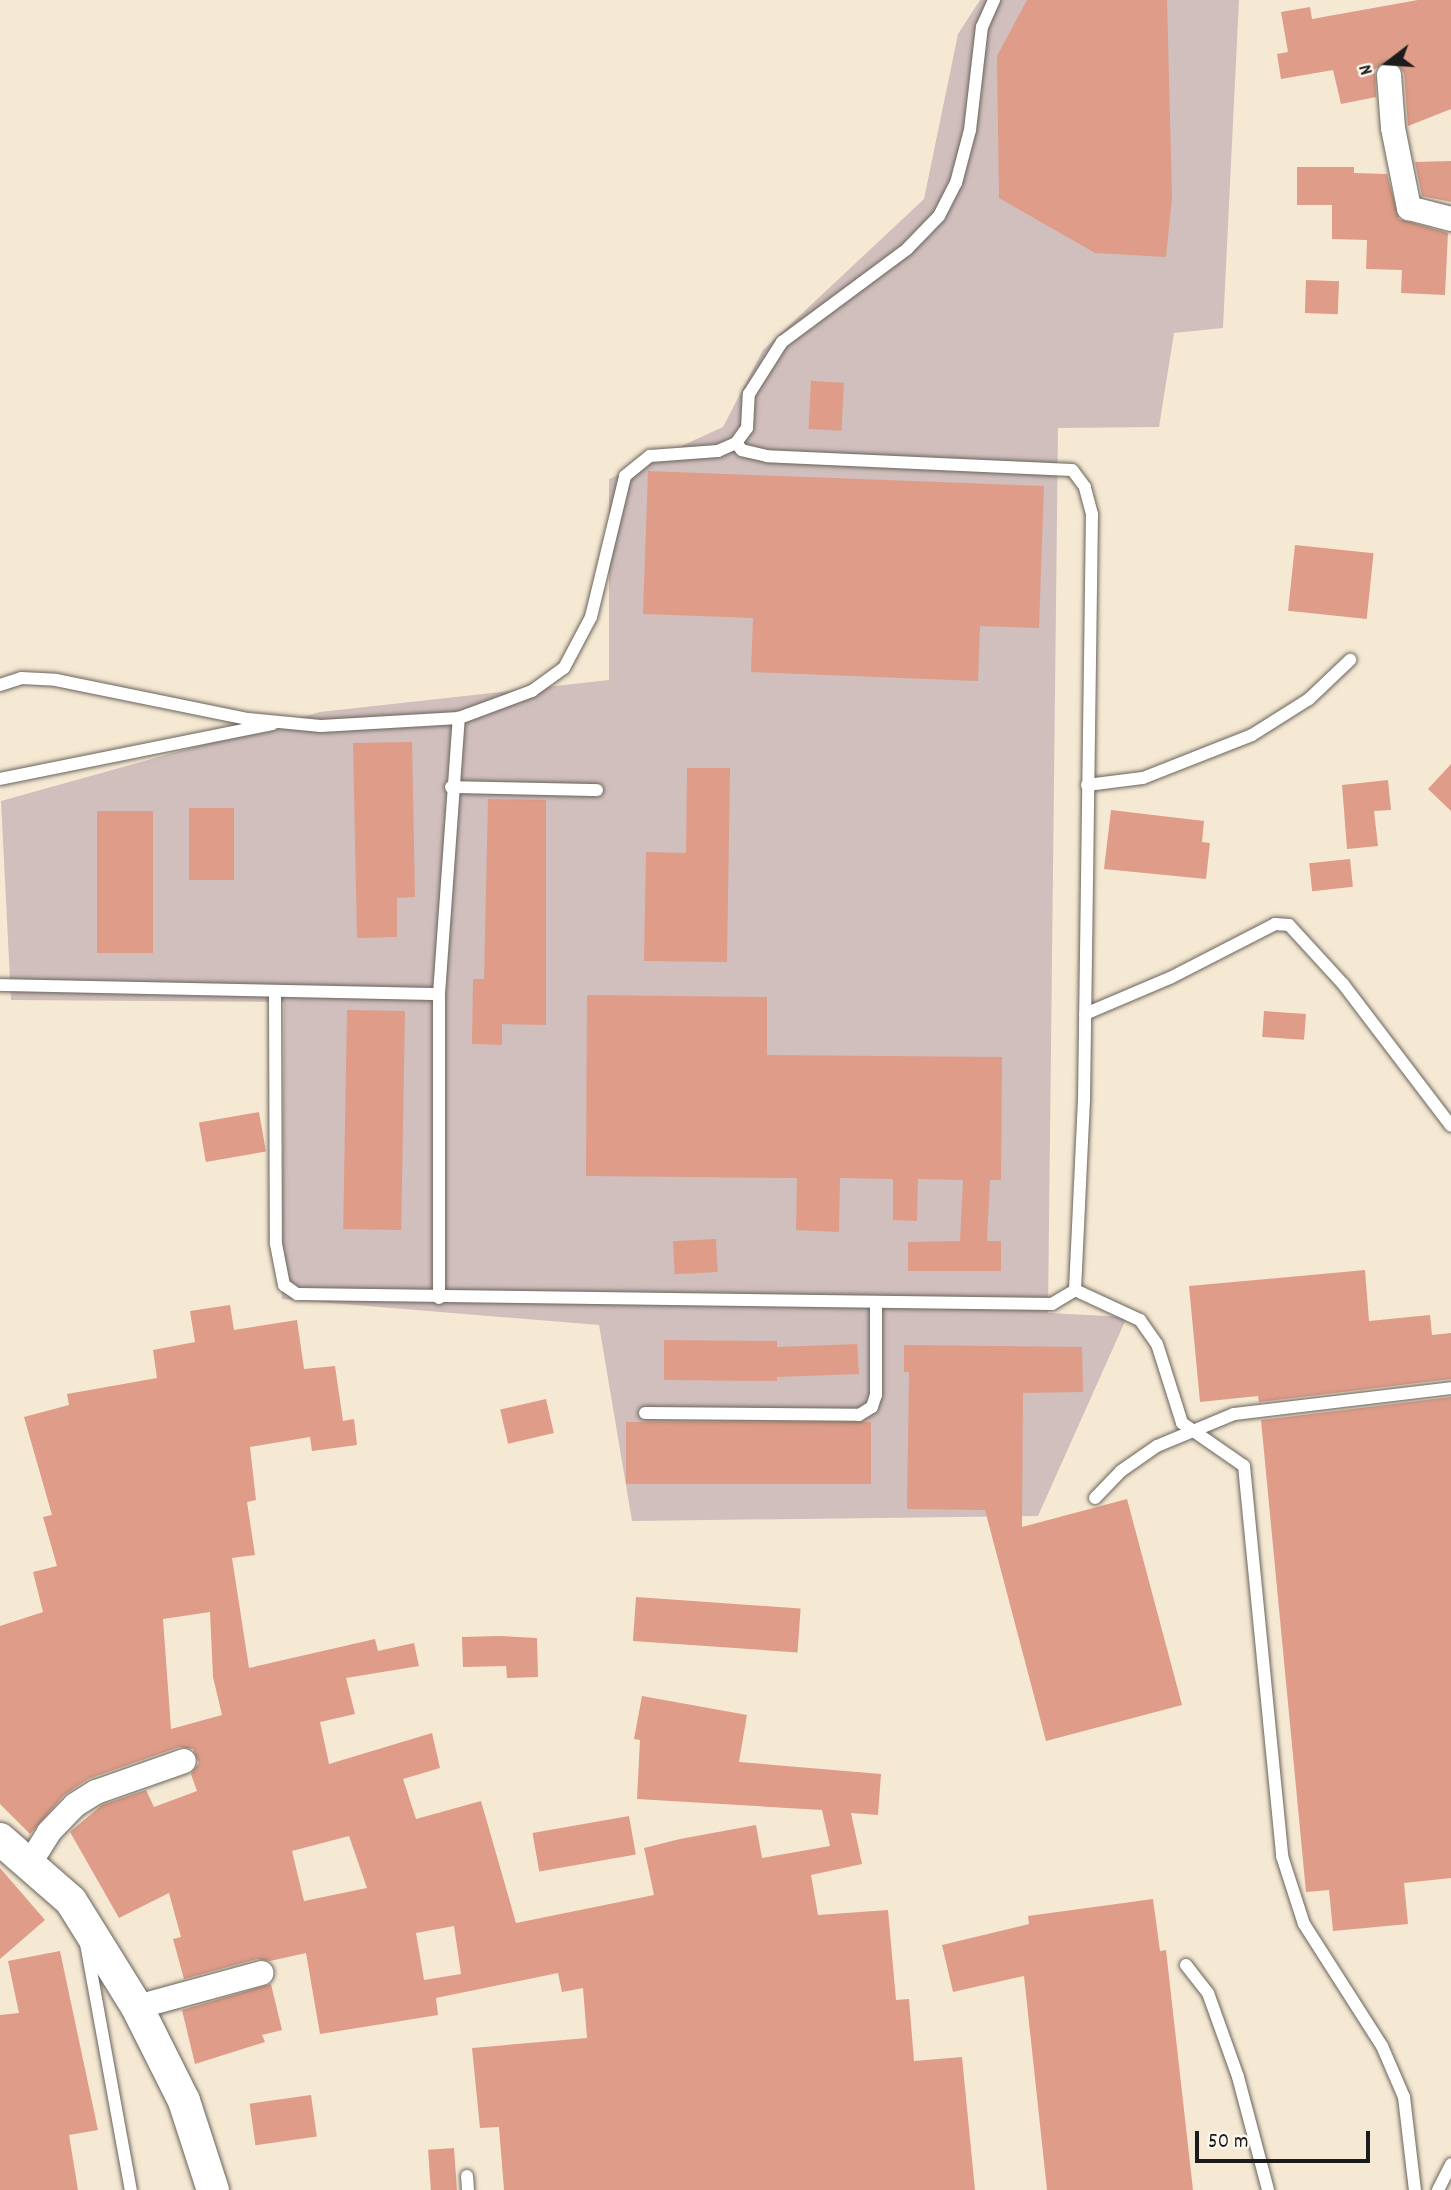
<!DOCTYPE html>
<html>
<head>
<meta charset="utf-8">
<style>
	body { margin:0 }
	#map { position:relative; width:1451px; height:2190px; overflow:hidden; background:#f6e9d3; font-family:Dekko,sans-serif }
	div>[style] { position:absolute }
	.industrial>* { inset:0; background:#d1bfbd }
	.building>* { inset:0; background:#de9c89; transform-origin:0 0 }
	.roads { filter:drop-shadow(0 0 2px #68645c) drop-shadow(0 0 2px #68645c) }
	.service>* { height:12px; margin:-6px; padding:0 6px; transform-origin:6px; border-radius:6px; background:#fff }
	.minor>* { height:24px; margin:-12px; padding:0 12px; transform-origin:12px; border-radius:12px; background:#fff }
	.tertiary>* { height:32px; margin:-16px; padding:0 16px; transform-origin:16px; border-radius:16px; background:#fff }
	span { translate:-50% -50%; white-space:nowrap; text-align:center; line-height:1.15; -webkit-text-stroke:5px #fbf7ec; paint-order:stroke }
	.north { position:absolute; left:1353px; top:28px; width:70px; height:70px; -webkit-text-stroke:5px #fbf7ec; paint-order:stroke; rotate:253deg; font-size:19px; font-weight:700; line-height:28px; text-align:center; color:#1c1c1c }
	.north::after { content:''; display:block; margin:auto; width:24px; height:32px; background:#1c1c1c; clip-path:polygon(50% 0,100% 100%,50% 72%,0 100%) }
	.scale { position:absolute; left:1195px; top:2131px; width:175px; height:32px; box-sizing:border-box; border:4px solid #1c1c1c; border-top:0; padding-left:9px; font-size:21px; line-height:24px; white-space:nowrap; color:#1c1c1c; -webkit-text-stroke:5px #fbf7ec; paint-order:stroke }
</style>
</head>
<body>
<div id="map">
	<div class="industrial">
		<i style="clip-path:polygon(980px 0,1239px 0,1223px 328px,1174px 333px,1159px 427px,1058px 428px,1048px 1313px,1127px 1317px,1038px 1516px,632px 1521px,599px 1325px,282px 1299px,284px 1002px,11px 1000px,1px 801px,320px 712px,609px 680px,609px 479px,723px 427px,763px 350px,924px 199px,958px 34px)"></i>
	</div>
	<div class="building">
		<i style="clip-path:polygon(1027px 0,1167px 0,1172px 197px,1166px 257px,1095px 253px,999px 198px,997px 56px)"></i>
		<i style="clip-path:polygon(1418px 0,1451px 0,1451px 109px,1408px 126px,1404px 73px,1396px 62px,1389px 60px,1375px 69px,1376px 97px,1341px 104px,1333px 70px,1281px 79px,1277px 54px,1288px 52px,1281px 12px,1310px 7px,1312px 19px)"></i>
		<i style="clip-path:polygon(1451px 161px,1451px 202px,1422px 196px,1415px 162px)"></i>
		<i style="clip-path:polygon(1297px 167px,1354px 167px,1354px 173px,1387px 174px,1399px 219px,1448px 233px,1445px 295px,1401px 293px,1402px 270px,1366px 269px,1367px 240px,1332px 239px,1332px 205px,1297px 205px)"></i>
		<i style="left:1306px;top:280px;width:33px;height:33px;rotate:2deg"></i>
		<i style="left:811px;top:381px;width:33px;height:48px;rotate:3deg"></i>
		<i style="clip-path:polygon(648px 471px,1044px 486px,1039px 628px,980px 626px,978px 681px,751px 672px,753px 618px,643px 614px)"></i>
		<i style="left:1295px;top:545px;width:79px;height:66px;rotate:6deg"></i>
		<i style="clip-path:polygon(412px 742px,415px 897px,397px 898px,397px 937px,357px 938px,353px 743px)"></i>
		<i style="clip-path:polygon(1451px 764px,1451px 811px,1428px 789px)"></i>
		<i style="clip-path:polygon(687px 768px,730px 768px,727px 962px,644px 961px,646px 852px,686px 853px)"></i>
		<i style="clip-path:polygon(1388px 780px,1391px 810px,1374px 811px,1378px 846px,1347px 849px,1342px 785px)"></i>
		<i style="clip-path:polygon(488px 799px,546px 800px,546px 1025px,502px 1024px,502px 1045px,472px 1044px,473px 979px,484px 979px)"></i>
		<i style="left:189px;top:808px;width:45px;height:72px"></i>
		<i style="clip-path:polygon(1111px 810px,1204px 821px,1202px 842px,1210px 843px,1206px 879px,1104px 869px)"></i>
		<i style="left:97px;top:811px;width:56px;height:142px"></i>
		<i style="left:1350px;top:859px;width:28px;height:41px;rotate:84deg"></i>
		<i style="clip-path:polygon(587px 995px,767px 997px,767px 1055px,1002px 1057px,1001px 1180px,990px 1180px,987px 1241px,1001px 1241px,1001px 1271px,908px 1271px,908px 1242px,960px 1241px,963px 1180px,918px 1179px,917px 1221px,893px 1220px,893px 1179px,840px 1178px,839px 1232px,796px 1230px,797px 1178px,586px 1176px)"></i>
		<i style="left:347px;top:1010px;width:58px;height:219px;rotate:1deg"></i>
		<i style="left:1264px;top:1011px;width:42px;height:26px;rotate:4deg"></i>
		<i style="left:259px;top:1112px;width:40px;height:61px;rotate:80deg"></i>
		<i style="left:716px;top:1239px;width:33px;height:43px;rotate:87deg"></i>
		<i style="clip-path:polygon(1365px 1270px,1369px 1321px,1430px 1315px,1432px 1335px,1451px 1333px,1451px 1379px,1259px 1402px,1258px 1396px,1200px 1402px,1189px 1286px)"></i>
		<i style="clip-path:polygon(evenodd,230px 1305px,234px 1330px,297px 1320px,304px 1369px,335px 1366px,343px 1421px,354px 1419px,357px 1445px,312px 1451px,310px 1437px,250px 1447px,256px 1500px,247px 1502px,255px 1555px,232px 1558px,249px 1668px,375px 1639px,378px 1651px,414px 1643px,419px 1666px,346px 1678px,355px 1714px,320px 1722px,329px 1764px,432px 1733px,440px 1768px,403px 1779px,416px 1819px,481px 1801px,516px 1923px,654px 1895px,644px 1848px,680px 1839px,756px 1825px,762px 1858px,830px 1846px,822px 1810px,637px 1799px,640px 1740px,634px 1739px,642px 1696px,747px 1715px,739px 1762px,881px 1774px,878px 1815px,851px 1813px,862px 1864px,811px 1875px,818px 1915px,888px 1910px,896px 2000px,909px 1999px,914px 2061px,962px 2057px,975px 2190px,504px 2190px,499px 2127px,480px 2128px,472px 2048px,587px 2038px,583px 1988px,562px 1992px,558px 1973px,436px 1998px,438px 2015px,320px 2034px,306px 1953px,270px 1961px,257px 1959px,184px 1979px,173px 1939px,181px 1937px,169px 1893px,119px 1918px,70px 1832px,102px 1805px,146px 1790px,154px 1807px,197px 1791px,191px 1774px,199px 1763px,193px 1749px,179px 1747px,88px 1779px,64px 1795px,30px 1834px,0 1804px,0 1626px,43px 1612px,33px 1572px,57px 1566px,43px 1517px,52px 1515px,24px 1417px,69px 1405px,67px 1394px,157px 1378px,153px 1350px,195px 1342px,190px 1311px,230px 1305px,210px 1612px,213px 1677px,222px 1715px,171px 1729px,163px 1619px,210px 1612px,230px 1305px,349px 1836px,367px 1888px,304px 1901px,292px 1851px,349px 1836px,230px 1305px,454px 1926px,461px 1974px,424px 1980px,416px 1933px,454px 1926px)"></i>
		<i style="clip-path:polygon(664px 1340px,777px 1341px,777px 1347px,857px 1344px,859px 1374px,777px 1377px,777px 1381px,664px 1380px)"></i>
		<i style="clip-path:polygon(904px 1345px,1082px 1347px,1083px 1392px,1023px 1393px,1022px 1527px,1127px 1499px,1182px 1705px,1046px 1741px,985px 1510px,907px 1509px,909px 1372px,904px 1372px)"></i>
		<i style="clip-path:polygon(1451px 1397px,1451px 1878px,1404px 1883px,1408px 1924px,1333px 1931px,1329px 1890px,1306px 1892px,1261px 1420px)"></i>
		<i style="left:546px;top:1399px;width:35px;height:47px;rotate:77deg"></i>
		<i style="left:626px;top:1422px;width:245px;height:62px"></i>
		<i style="left:636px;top:1597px;width:165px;height:44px;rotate:4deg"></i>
		<i style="clip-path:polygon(499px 1636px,537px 1638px,538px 1677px,507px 1678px,506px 1666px,463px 1667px,462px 1637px)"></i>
		<i style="left:629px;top:1816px;width:39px;height:98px;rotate:80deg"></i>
		<i style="clip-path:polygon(0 1868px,45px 1920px,0 1959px)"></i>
		<i style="clip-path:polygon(1153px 1899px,1160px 1951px,1166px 1950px,1193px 2190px,1047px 2190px,1024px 1976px,953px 1992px,942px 1945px,1029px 1924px,1028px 1916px)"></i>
		<i style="clip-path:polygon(60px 1951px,98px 2130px,69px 2135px,78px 2190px,0 2190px,0 2015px,19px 2013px,8px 1961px)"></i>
		<i style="clip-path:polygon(271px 1984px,282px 2030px,262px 2035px,265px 2042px,195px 2064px,182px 2010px)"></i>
		<i style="left:311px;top:2095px;width:42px;height:62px;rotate:82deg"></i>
		<i style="left:454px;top:2148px;width:42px;height:26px;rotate:86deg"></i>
	</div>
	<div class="roads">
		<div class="service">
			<i style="left:0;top:685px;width:22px;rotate:-18deg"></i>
			<i style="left:21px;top:678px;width:35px;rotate:3deg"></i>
			<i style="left:56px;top:680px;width:196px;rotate:11.5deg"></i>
			<i style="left:248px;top:719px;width:73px;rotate:5.5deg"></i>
			<i style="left:321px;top:726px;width:138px;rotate:-3.3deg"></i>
			<i style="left:459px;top:718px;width:78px;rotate:-20.3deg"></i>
			<i style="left:532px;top:691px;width:39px;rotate:-36deg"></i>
			<i style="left:564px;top:668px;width:58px;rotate:-62.1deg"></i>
			<i style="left:591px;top:617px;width:145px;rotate:-76.4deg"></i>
			<i style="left:625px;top:476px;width:32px;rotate:-39deg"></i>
			<i style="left:650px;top:456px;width:68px;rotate:-4.2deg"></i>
			<i style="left:718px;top:451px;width:20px;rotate:-24deg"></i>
			<i style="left:736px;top:443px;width:19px;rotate:-54deg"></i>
			<i style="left:747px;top:428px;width:34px;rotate:-87deg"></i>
			<i style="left:749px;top:394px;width:62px;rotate:-57.6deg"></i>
			<i style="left:782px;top:342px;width:156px;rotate:-36.6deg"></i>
			<i style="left:907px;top:249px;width:46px;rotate:-45.9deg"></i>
			<i style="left:939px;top:216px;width:37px;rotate:-63deg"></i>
			<i style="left:956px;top:183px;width:55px;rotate:-75.2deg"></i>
			<i style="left:970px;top:130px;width:104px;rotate:-83.4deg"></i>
			<i style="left:982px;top:27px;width:30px;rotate:-66deg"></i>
			<i style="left:0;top:779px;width:278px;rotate:-11.4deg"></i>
			<i style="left:1087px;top:785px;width:56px;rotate:-7.1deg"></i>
			<i style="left:1143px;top:778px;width:117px;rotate:-21.5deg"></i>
			<i style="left:1252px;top:735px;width:67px;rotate:-32.3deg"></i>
			<i style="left:1309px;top:699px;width:57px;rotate:-43.6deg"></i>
			<i style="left:451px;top:787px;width:146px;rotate:1.2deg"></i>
			<i style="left:0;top:985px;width:439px;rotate:1.2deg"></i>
			<i style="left:439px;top:994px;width:277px;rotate:-85.9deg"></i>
			<i style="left:275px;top:991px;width:253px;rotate:89.8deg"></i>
			<i style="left:276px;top:1244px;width:42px;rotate:79deg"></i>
			<i style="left:284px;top:1285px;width:16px;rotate:35deg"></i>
			<i style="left:297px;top:1294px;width:755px;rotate:0.76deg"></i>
			<i style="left:1052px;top:1304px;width:27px;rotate:-31deg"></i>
			<i style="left:1075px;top:1290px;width:190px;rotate:-87.3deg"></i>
			<i style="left:1084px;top:1100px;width:586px;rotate:-89.22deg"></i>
			<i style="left:1092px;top:514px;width:28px;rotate:-105deg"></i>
			<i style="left:1085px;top:487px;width:21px;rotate:-127deg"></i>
			<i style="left:1072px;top:470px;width:305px;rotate:-177.4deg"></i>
			<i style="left:767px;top:456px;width:26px;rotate:-167deg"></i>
			<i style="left:742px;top:450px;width:9px;rotate:-131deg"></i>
			<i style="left:1085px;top:1014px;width:92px;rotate:-23deg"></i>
			<i style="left:1170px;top:978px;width:118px;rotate:-27.2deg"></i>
			<i style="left:1275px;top:924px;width:14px;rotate:4deg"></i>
			<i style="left:1289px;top:925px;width:80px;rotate:47.5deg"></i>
			<i style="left:1343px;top:984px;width:178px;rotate:52.7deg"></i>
			<i style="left:1075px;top:1290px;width:72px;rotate:24.8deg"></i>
			<i style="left:1140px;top:1320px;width:29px;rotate:55deg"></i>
			<i style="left:1157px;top:1344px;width:83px;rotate:72.4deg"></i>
			<i style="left:1182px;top:1423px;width:75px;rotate:34.7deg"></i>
			<i style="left:1244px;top:1466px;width:392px;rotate:84.4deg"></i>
			<i style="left:1282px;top:1856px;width:71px;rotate:72.1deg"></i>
			<i style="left:1304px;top:1924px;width:145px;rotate:57.4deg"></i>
			<i style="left:1382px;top:2046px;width:56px;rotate:66.7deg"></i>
			<i style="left:1404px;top:2097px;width:94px;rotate:83.3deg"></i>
			<i style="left:439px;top:1298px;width:304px;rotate:-90deg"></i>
			<i style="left:645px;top:1413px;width:214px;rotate:0.5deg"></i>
			<i style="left:859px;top:1415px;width:15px;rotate:-32deg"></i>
			<i style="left:872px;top:1407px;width:13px;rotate:-72deg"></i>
			<i style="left:876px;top:1395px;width:93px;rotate:-90deg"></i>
			<i style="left:1095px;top:1498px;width:37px;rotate:-46deg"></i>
			<i style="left:1121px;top:1471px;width:44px;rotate:-34.8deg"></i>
			<i style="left:1157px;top:1446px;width:83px;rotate:-22.6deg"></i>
			<i style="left:1234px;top:1414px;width:219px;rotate:-6.8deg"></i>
			<i style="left:85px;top:1938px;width:256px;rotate:79.7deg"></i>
			<i style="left:1186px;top:1965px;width:36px;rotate:52deg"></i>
			<i style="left:1208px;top:1993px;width:89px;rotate:70.3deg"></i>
			<i style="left:1238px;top:2077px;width:117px;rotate:75.1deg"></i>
			<i style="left:467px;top:2176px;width:14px;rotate:86deg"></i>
			<i style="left:1438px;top:2190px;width:29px;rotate:-63deg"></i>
		</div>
		<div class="minor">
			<i style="left:1389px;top:75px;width:53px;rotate:85.7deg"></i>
			<i style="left:1393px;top:128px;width:82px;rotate:78.7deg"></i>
			<i style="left:1409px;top:208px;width:43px;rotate:14.7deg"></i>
			<i style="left:28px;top:1866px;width:40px;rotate:-58deg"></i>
			<i style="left:49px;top:1832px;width:37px;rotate:-46deg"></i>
			<i style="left:75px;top:1805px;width:25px;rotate:-32deg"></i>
			<i style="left:96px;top:1792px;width:93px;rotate:-19.4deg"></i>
			<i style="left:137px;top:2007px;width:129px;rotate:-15.3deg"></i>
		</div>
		<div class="tertiary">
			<i style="left:0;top:1839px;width:94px;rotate:41.1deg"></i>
			<i style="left:71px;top:1901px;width:125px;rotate:58.1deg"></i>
			<i style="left:137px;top:2007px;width:105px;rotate:63.4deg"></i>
			<i style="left:184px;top:2101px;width:94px;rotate:72deg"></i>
		</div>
	</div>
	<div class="north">N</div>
	<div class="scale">50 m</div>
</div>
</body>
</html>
